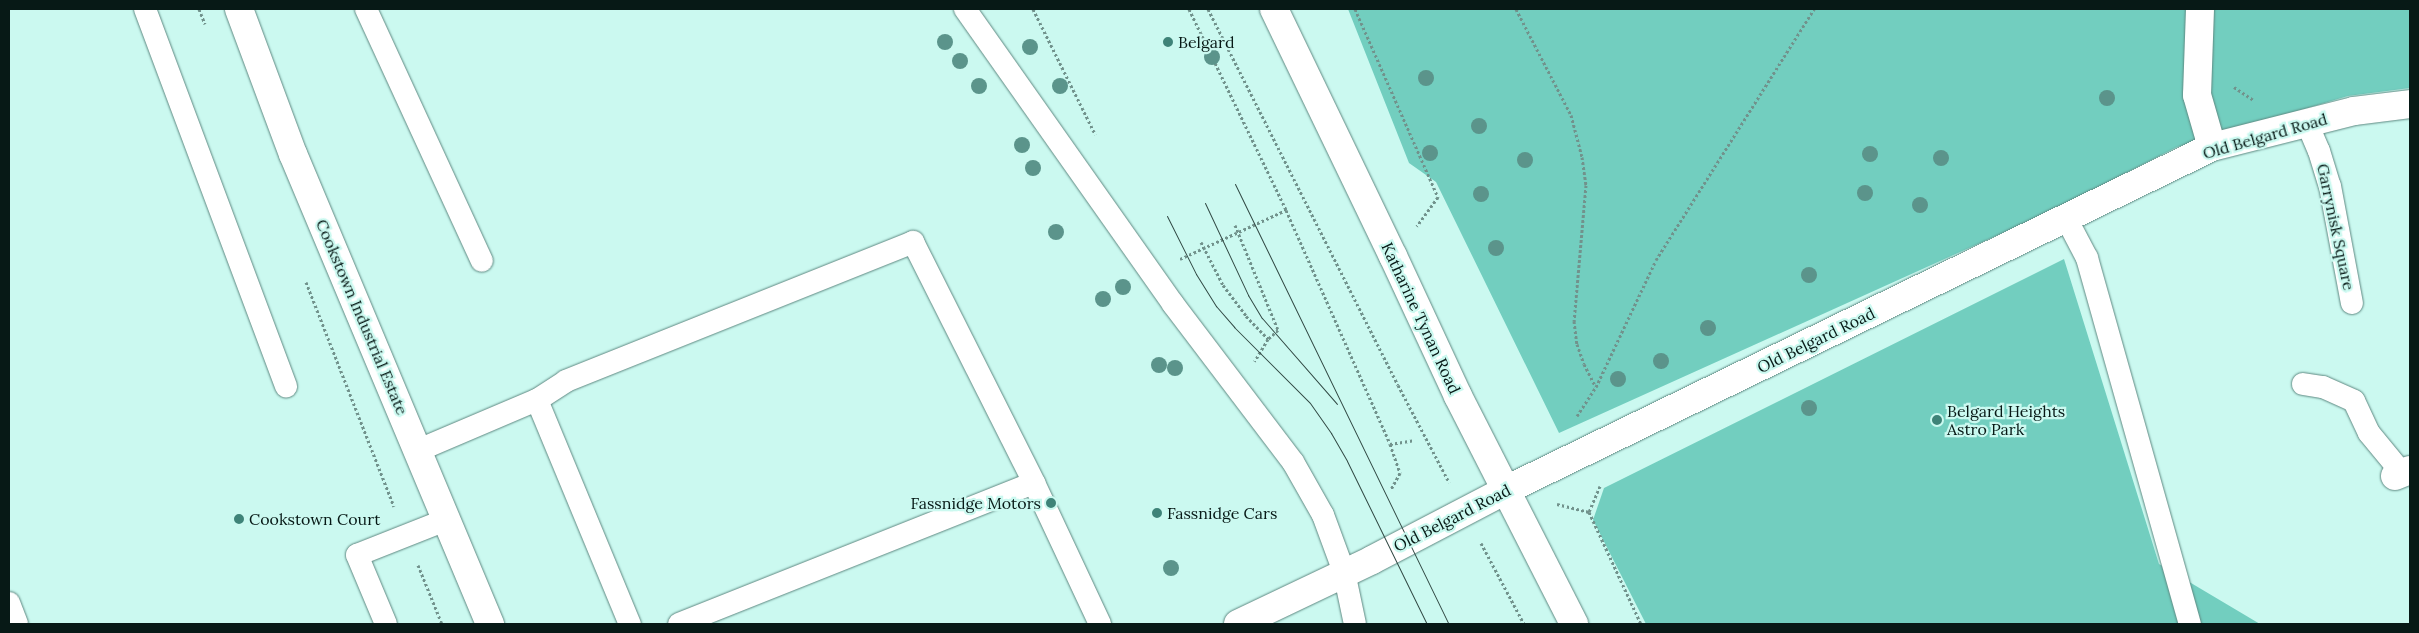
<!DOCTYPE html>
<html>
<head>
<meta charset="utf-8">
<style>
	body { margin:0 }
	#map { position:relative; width:2419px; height:633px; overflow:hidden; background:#cbf9f0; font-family:Lora,serif }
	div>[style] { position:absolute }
	.green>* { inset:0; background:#72cebf }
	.path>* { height:3px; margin-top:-1.5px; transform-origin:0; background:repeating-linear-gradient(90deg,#71928c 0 2.5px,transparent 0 5px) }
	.roads { filter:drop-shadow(0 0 1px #5e8881) drop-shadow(0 0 1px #5e8881) }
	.lane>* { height:22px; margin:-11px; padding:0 11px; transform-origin:11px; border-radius:11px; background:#fff }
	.street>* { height:28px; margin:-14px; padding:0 14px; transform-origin:14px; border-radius:14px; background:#fff }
	.secondary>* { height:28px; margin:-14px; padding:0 14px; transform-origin:14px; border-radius:14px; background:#fff }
	.tram>* { height:1px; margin:-0.5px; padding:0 0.5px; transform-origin:0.5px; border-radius:0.5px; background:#314944 }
	.trees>* { width:16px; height:16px; margin:-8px; border-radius:50%; background:#5b948b }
	.dots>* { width:14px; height:14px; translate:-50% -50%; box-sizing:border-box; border:2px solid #cbf9f0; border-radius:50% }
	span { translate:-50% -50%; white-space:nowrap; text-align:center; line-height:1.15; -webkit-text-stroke:4.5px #cbf9f0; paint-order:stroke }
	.poi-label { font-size:16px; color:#071916 }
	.left { translate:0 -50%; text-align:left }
	.right { translate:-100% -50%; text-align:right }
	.street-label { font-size:16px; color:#071916 }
	.frame { position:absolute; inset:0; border:10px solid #071916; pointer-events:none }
</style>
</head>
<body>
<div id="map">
	<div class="green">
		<i style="clip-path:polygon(1348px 9px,2410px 9px,2410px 88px,2348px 96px,2177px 147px,2051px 211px,1559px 433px,1436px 182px,1409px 163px)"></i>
		<i style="clip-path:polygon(2064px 259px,2159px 564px,2260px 624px,1646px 624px,1593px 520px,1604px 488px)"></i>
	</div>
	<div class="path">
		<i style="left:199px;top:9px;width:16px;rotate:68deg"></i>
		<i style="left:1033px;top:9px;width:140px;rotate:63.6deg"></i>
		<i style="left:1189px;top:9px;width:223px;rotate:64.2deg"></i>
		<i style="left:1286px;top:210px;width:256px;rotate:66deg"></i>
		<i style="left:1390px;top:444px;width:24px;rotate:-9deg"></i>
		<i style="left:1208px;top:9px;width:421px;rotate:63.2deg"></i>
		<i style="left:1398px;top:385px;width:110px;rotate:62.3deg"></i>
		<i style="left:1355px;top:9px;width:206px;rotate:66.2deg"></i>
		<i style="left:1438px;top:197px;width:36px;rotate:126deg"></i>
		<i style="left:1516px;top:9px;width:119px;rotate:62.6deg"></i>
		<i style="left:1571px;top:115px;width:43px;rotate:75.3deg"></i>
		<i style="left:1582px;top:157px;width:28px;rotate:82deg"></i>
		<i style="left:1586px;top:185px;width:137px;rotate:95deg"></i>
		<i style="left:1574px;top:321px;width:23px;rotate:83deg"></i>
		<i style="left:1577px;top:344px;width:21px;rotate:71deg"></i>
		<i style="left:1584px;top:364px;width:25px;rotate:63deg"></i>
		<i style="left:2234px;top:87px;width:23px;rotate:34deg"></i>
		<i style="left:1235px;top:225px;width:113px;rotate:67.7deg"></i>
		<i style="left:1278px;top:330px;width:13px;rotate:138deg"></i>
		<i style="left:1268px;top:339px;width:26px;rotate:121deg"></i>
		<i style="left:1201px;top:242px;width:48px;rotate:62.9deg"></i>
		<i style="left:1223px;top:285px;width:39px;rotate:53deg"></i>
		<i style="left:1246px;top:316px;width:32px;rotate:46deg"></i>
		<i style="left:1180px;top:259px;width:117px;rotate:-24.8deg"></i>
		<i style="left:306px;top:282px;width:241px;rotate:68.6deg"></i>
		<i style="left:1577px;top:416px;width:35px;rotate:-57deg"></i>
		<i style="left:1596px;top:387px;width:140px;rotate:-64.7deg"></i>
		<i style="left:1656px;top:260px;width:297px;rotate:-57.8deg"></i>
		<i style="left:1390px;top:444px;width:31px;rotate:71deg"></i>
		<i style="left:1400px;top:473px;width:18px;rotate:119deg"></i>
		<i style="left:1600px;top:486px;width:28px;rotate:113deg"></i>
		<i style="left:1589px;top:512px;width:123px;rotate:65.1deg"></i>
		<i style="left:1557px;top:504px;width:33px;rotate:14deg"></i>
		<i style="left:1481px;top:543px;width:92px;rotate:62deg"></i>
		<i style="left:418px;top:565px;width:64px;rotate:67.9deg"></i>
	</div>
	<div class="roads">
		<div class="lane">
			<i style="left:145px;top:9px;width:403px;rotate:69.5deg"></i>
			<i style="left:366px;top:9px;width:277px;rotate:65.3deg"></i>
			<i style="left:965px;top:9px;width:361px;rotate:54.8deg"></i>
			<i style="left:1173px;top:304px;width:198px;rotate:52.8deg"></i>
			<i style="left:1293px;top:462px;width:61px;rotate:60.5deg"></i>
			<i style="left:1323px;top:515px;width:61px;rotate:69.8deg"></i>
			<i style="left:1344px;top:572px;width:53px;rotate:78.1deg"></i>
			<i style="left:2307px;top:123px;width:30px;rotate:67deg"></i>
			<i style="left:2319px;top:151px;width:37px;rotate:73deg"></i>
			<i style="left:2330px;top:186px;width:119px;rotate:79.4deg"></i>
			<i style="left:2066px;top:218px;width:45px;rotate:62.3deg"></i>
			<i style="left:2087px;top:258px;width:380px;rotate:74.3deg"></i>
			<i style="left:2303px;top:384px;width:20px;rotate:9deg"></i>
			<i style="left:2323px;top:387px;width:34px;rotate:24deg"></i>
			<i style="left:2354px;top:401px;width:35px;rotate:65deg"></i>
			<i style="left:2369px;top:433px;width:52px;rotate:50.5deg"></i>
			<i style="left:537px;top:400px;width:35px;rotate:-33deg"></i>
			<i style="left:566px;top:381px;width:374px;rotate:-21.8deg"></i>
			<i style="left:913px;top:242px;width:270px;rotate:63.3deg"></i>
			<i style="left:419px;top:450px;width:128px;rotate:-23deg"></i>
			<i style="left:537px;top:400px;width:243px;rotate:67.5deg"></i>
			<i style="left:9px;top:603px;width:22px;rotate:69deg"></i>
			<i style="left:386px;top:624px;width:75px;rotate:-112.8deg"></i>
			<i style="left:357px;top:555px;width:98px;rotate:-21.6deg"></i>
			<i style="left:679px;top:624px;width:382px;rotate:-21.7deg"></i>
			<i style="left:1034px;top:483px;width:156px;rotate:64.9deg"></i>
		</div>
		<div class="street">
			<i style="left:239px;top:9px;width:155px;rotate:69.6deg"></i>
			<i style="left:293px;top:154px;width:510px;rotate:67.26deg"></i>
			<i style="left:2200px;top:9px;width:86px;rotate:92deg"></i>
			<i style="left:2197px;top:95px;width:54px;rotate:73.9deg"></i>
			<i style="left:2395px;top:476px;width:16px;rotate:-22deg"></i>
			<i style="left:1238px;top:624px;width:148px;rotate:-25.5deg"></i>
			<i style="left:1372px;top:560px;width:151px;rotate:-27.6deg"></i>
			<i style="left:1506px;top:490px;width:785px;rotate:-25.91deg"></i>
			<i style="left:2212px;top:147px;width:146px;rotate:-14.2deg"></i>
			<i style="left:2354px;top:111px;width:56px;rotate:-7.1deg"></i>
		</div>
		<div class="secondary">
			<i style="left:1274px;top:9px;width:274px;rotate:64.3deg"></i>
			<i style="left:1393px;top:256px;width:154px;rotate:65.1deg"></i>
			<i style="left:1458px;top:396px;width:256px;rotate:63deg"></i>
		</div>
	</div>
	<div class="tram">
		<i style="left:1235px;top:184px;width:489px;rotate:64.1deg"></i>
		<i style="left:1205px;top:203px;width:102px;rotate:64.9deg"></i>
		<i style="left:1248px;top:295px;width:27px;rotate:59deg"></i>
		<i style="left:1262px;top:318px;width:114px;rotate:48.9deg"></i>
		<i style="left:1167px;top:216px;width:65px;rotate:63.4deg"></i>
		<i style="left:1196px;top:274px;width:38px;rotate:58deg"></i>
		<i style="left:1216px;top:306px;width:28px;rotate:49deg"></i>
		<i style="left:1234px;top:327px;width:107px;rotate:45deg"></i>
		<i style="left:1310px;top:403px;width:37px;rotate:55deg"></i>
		<i style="left:1331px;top:433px;width:32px;rotate:60deg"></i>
		<i style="left:1347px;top:461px;width:182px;rotate:63.9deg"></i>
	</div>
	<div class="trees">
		<i style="left:945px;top:42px"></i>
		<i style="left:1030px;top:47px"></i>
		<i style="left:1212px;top:57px"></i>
		<i style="left:960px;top:61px"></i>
		<i style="left:1426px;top:78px"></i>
		<i style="left:979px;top:86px"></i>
		<i style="left:1060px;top:86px"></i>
		<i style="left:2107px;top:98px"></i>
		<i style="left:1479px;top:126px"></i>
		<i style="left:1022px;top:145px"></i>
		<i style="left:1430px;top:153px"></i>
		<i style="left:1870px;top:154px"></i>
		<i style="left:1941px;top:158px"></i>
		<i style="left:1525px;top:160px"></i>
		<i style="left:1033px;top:168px"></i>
		<i style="left:1865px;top:193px"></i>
		<i style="left:1481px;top:194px"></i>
		<i style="left:1920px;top:205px"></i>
		<i style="left:1056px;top:232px"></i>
		<i style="left:1496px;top:248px"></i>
		<i style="left:1809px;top:275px"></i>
		<i style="left:1123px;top:287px"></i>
		<i style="left:1103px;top:299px"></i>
		<i style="left:1708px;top:328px"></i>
		<i style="left:1661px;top:361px"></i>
		<i style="left:1159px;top:365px"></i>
		<i style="left:1175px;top:368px"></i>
		<i style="left:1618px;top:379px"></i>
		<i style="left:1809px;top:408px"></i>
		<i style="left:1171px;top:568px"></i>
	</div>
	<div class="dots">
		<i style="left:1168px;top:42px;background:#3e8378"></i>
		<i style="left:1937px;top:420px;background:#3e8378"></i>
		<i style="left:1051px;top:503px;background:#3e8378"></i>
		<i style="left:1157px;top:513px;background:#3e8378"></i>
		<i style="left:239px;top:519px;background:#3e8378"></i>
	</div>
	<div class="poi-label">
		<span class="left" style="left:1178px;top:42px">Belgard</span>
		<span class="left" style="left:1947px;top:420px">Belgard Heights<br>Astro Park</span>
		<span class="right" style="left:1041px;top:503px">Fassnidge Motors</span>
		<span class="left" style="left:1167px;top:513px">Fassnidge Cars</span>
		<span class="left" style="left:249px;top:519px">Cookstown Court</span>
	</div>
	<div class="street-label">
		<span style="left:2265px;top:136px;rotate:-16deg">Old Belgard Road</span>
		<span style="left:2336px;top:227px;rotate:78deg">Garrynisk Square</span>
		<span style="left:362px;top:317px;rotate:67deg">Cookstown Industrial Estate</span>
		<span style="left:1421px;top:318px;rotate:65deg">Katharine Tynan Road</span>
		<span style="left:1816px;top:340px;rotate:-26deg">Old Belgard Road</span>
		<span style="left:1452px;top:518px;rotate:-27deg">Old Belgard Road</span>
	</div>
	<div class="frame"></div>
</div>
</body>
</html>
